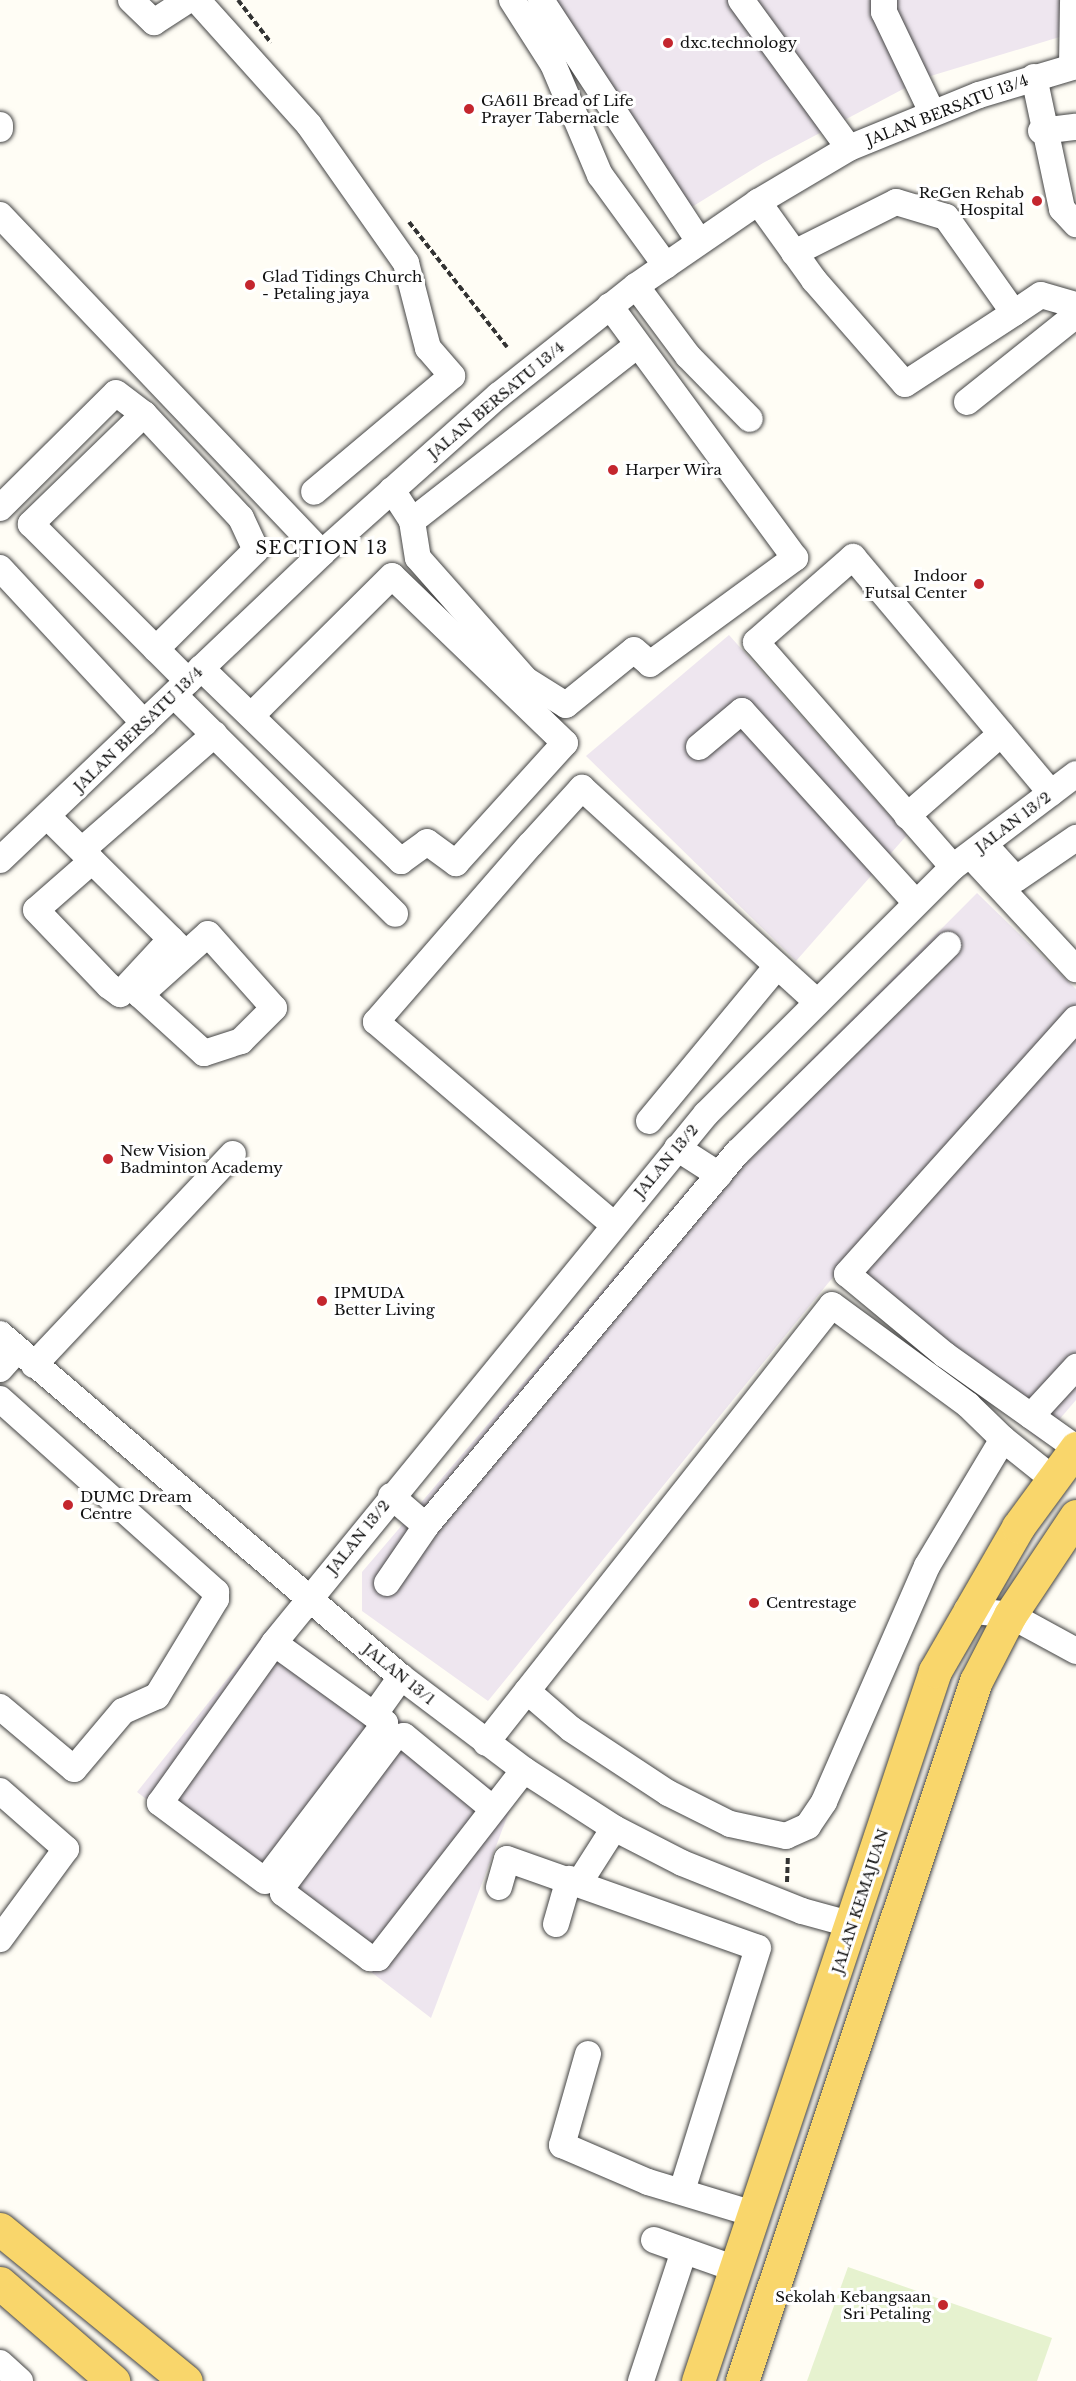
<!DOCTYPE html>
<html>
<head>
<meta charset="utf-8">
<style>
	body { margin:0 }
	#map { position:relative; width:1076px; height:2381px; overflow:hidden; background:#fffdf5; font-family:"Libre Baskerville",serif }
	div>[style] { position:absolute }
	.industrial>* { inset:0; background:#eee6ef }
	.pitch>* { inset:0; background:#e6f2cf }
	.path>* { height:4px; margin-top:-2px; transform-origin:0; background:repeating-linear-gradient(90deg,#333 0 6px,transparent 0 9px) }
	.roads { filter:drop-shadow(0 0 2px #444) drop-shadow(0 0 2px #444) }
	.minor>* { height:26px; margin:-13px; padding:0 13px; transform-origin:13px; border-radius:13px; background:#fff }
	.major>* { height:33px; margin:-16.5px; padding:0 16.5px; transform-origin:16.5px; border-radius:16.5px; background:#f9d66b }
	.dots>* { width:16px; height:16px; translate:-50% -50%; box-sizing:border-box; border:3px solid #fff; border-radius:50% }
	span { translate:-50% -50%; white-space:nowrap; text-align:center; line-height:1.15; -webkit-text-stroke:6px #fff; paint-order:stroke }
	.poi-label { font-size:15px; color:#111 }
	.left { translate:0 -50%; text-align:left }
	.right { translate:-100% -50%; text-align:right }
	.street-label { font-size:15px; color:#111 }
	.quarter-label { font-size:18px; color:#111; letter-spacing:1.5px }
</style>
</head>
<body>
<div id="map">
	<div class="industrial">
		<i style="clip-path:polygon(533px 0,1076px 0,1076px 32px,924px 78px,763px 163px,674px 218px)"></i>
		<i style="clip-path:polygon(729px 635px,907px 835px,796px 961px,586px 756px)"></i>
		<i style="clip-path:polygon(977px 893px,1076px 989px,1076px 1006px,829px 1282px,488px 1701px,362px 1611px,362px 1572px,725px 1146px)"></i>
		<i style="clip-path:polygon(1076px 1016px,1076px 1400px,1041px 1441px,839px 1277px)"></i>
		<i style="clip-path:polygon(272px 1623px,512px 1804px,431px 2018px,137px 1792px)"></i>
	</div>
	<div class="pitch">
		<i style="clip-path:polygon(848px 2267px,1052px 2338px,1037px 2381px,807px 2381px)"></i>
	</div>
	<div class="path">
		<i style="left:238px;top:0;width:54px;rotate:52.5deg"></i>
		<i style="left:409px;top:222px;width:159px;rotate:51.9deg"></i>
		<i style="left:787px;top:1882px;width:26px;rotate:-88deg"></i>
	</div>
	<div class="roads">
		<div class="minor">
			<i style="left:131px;top:0;width:32px;rotate:44deg"></i>
			<i style="left:154px;top:22px;width:40px;rotate:-32.9deg"></i>
			<i style="left:197px;top:0;width:168px;rotate:48.1deg"></i>
			<i style="left:309px;top:125px;width:169px;rotate:54.9deg"></i>
			<i style="left:406px;top:263px;width:88px;rotate:75.5deg"></i>
			<i style="left:428px;top:348px;width:37px;rotate:49deg"></i>
			<i style="left:452px;top:376px;width:180px;rotate:140deg"></i>
			<i style="left:512px;top:0;width:76px;rotate:57.4deg"></i>
			<i style="left:553px;top:64px;width:121px;rotate:67.1deg"></i>
			<i style="left:600px;top:175px;width:112px;rotate:54deg"></i>
			<i style="left:541px;top:0;width:288px;rotate:56.8deg"></i>
			<i style="left:741px;top:0;width:183px;rotate:53.9deg"></i>
			<i style="left:884px;top:0;width:12px;rotate:90deg"></i>
			<i style="left:884px;top:12px;width:111px;rotate:64.4deg"></i>
			<i style="left:1072px;top:67px;width:67px;rotate:-89.1deg"></i>
			<i style="left:1034px;top:77px;width:135px;rotate:78deg"></i>
			<i style="left:1062px;top:209px;width:21px;rotate:47deg"></i>
			<i style="left:0;top:125px;width:4px;rotate:90deg"></i>
			<i style="left:1041px;top:131px;width:35px;rotate:-7deg"></i>
			<i style="left:758px;top:202px;width:96px;rotate:54.3deg"></i>
			<i style="left:814px;top:280px;width:138px;rotate:48.8deg"></i>
			<i style="left:905px;top:384px;width:130px;rotate:-33.1deg"></i>
			<i style="left:1014px;top:313px;width:118px;rotate:-125.3deg"></i>
			<i style="left:946px;top:217px;width:52px;rotate:-163.3deg"></i>
			<i style="left:896px;top:202px;width:114px;rotate:153.4deg"></i>
			<i style="left:0;top:215px;width:467px;rotate:46.4deg"></i>
			<i style="left:636px;top:286px;width:87px;rotate:53.4deg"></i>
			<i style="left:688px;top:356px;width:88px;rotate:45.5deg"></i>
			<i style="left:1014px;top:313px;width:32px;rotate:-34deg"></i>
			<i style="left:1041px;top:295px;width:36px;rotate:16deg"></i>
			<i style="left:967px;top:402px;width:139px;rotate:-38.6deg"></i>
			<i style="left:144px;top:414px;width:158px;rotate:135.8deg"></i>
			<i style="left:31px;top:524px;width:222px;rotate:45deg"></i>
			<i style="left:392px;top:490px;width:37px;rotate:57deg"></i>
			<i style="left:412px;top:521px;width:37px;rotate:81deg"></i>
			<i style="left:418px;top:558px;width:163px;rotate:48.5deg"></i>
			<i style="left:526px;top:680px;width:47px;rotate:32deg"></i>
			<i style="left:566px;top:705px;width:87px;rotate:-39deg"></i>
			<i style="left:634px;top:650px;width:21px;rotate:41deg"></i>
			<i style="left:650px;top:664px;width:180px;rotate:-36.2deg"></i>
			<i style="left:795px;top:558px;width:313px;rotate:-126.3deg"></i>
			<i style="left:0;top:508px;width:163px;rotate:-44.8deg"></i>
			<i style="left:116px;top:393px;width:35px;rotate:37deg"></i>
			<i style="left:144px;top:414px;width:142px;rotate:47deg"></i>
			<i style="left:241px;top:518px;width:35px;rotate:65deg"></i>
			<i style="left:256px;top:550px;width:141px;rotate:135.3deg"></i>
			<i style="left:412px;top:521px;width:284px;rotate:-38deg"></i>
			<i style="left:0;top:568px;width:212px;rotate:47.1deg"></i>
			<i style="left:201px;top:668px;width:278px;rotate:44deg"></i>
			<i style="left:401px;top:861px;width:32px;rotate:-36deg"></i>
			<i style="left:427px;top:842px;width:36px;rotate:36deg"></i>
			<i style="left:456px;top:863px;width:162px;rotate:-47.8deg"></i>
			<i style="left:565px;top:743px;width:240px;rotate:-136deg"></i>
			<i style="left:392px;top:576px;width:197px;rotate:135.2deg"></i>
			<i style="left:174px;top:695px;width:311px;rotate:44.7deg"></i>
			<i style="left:699px;top:747px;width:56px;rotate:-39.9deg"></i>
			<i style="left:742px;top:711px;width:258px;rotate:47.8deg"></i>
			<i style="left:47px;top:816px;width:193px;rotate:44.8deg"></i>
			<i style="left:907px;top:816px;width:125px;rotate:-41.1deg"></i>
			<i style="left:984px;top:844px;width:47px;rotate:47.6deg"></i>
			<i style="left:1016px;top:879px;width:73px;rotate:-34.3deg"></i>
			<i style="left:82px;top:850px;width:176px;rotate:-41.1deg"></i>
			<i style="left:970px;top:855px;width:156px;rotate:47.1deg"></i>
			<i style="left:0;top:860px;width:445px;rotate:-43.6deg"></i>
			<i style="left:322px;top:553px;width:237px;rotate:-41.8deg"></i>
			<i style="left:499px;top:395px;width:175px;rotate:-38.5deg"></i>
			<i style="left:636px;top:286px;width:148px;rotate:-34.5deg"></i>
			<i style="left:758px;top:202px;width:106px;rotate:-30.7deg"></i>
			<i style="left:849px;top:148px;width:140px;rotate:-22.2deg"></i>
			<i style="left:979px;top:95px;width:101px;rotate:-16.6deg"></i>
			<i style="left:92px;top:861px;width:74px;rotate:138.8deg"></i>
			<i style="left:36px;top:910px;width:105px;rotate:46.2deg"></i>
			<i style="left:109px;top:986px;width:14px;rotate:36deg"></i>
			<i style="left:120px;top:994px;width:75px;rotate:-47.2deg"></i>
			<i style="left:953px;top:867px;width:299px;rotate:-131.2deg"></i>
			<i style="left:756px;top:642px;width:129px;rotate:-41.2deg"></i>
			<i style="left:853px;top:557px;width:308px;rotate:50deg"></i>
			<i style="left:208px;top:934px;width:99px;rotate:48.3deg"></i>
			<i style="left:274px;top:1008px;width:47px;rotate:135deg"></i>
			<i style="left:241px;top:1041px;width:39px;rotate:162deg"></i>
			<i style="left:204px;top:1053px;width:86px;rotate:-137.8deg"></i>
			<i style="left:140px;top:995px;width:91px;rotate:-41.9deg"></i>
			<i style="left:649px;top:1121px;width:201px;rotate:-50.4deg"></i>
			<i style="left:677px;top:1148px;width:50px;rotate:32.7deg"></i>
			<i style="left:614px;top:1225px;width:313px;rotate:-139.5deg"></i>
			<i style="left:376px;top:1022px;width:236px;rotate:-49deg"></i>
			<i style="left:531px;top:844px;width:76px;rotate:-47.7deg"></i>
			<i style="left:582px;top:788px;width:318px;rotate:42.3deg"></i>
			<i style="left:0;top:1334px;width:528px;rotate:40.54deg"></i>
			<i style="left:401px;top:1677px;width:154px;rotate:37.1deg"></i>
			<i style="left:524px;top:1770px;width:107px;rotate:32.8deg"></i>
			<i style="left:614px;top:1828px;width:76px;rotate:27.2deg"></i>
			<i style="left:682px;top:1863px;width:129px;rotate:21.8deg"></i>
			<i style="left:802px;top:1911px;width:53px;rotate:15.4deg"></i>
			<i style="left:34px;top:1365px;width:290px;rotate:-46.7deg"></i>
			<i style="left:0;top:1369px;width:25px;rotate:-48deg"></i>
			<i style="left:0;top:1399px;width:290px;rotate:41.8deg"></i>
			<i style="left:216px;top:1592px;width:7px;rotate:90deg"></i>
			<i style="left:216px;top:1599px;width:114px;rotate:121.3deg"></i>
			<i style="left:157px;top:1696px;width:37px;rotate:156deg"></i>
			<i style="left:123px;top:1711px;width:76px;rotate:130.2deg"></i>
			<i style="left:74px;top:1769px;width:97px;rotate:-140deg"></i>
			<i style="left:1031px;top:1416px;width:67px;rotate:-47.4deg"></i>
			<i style="left:1003px;top:1439px;width:64px;rotate:38.7deg"></i>
			<i style="left:1076px;top:1448px;width:161px;rotate:-144.6deg"></i>
			<i style="left:945px;top:1355px;width:127px;rotate:-140.4deg"></i>
			<i style="left:847px;top:1274px;width:343px;rotate:-48.1deg"></i>
			<i style="left:426px;top:1526px;width:487px;rotate:-50.2deg"></i>
			<i style="left:738px;top:1152px;width:295px;rotate:-44.6deg"></i>
			<i style="left:387px;top:1583px;width:69px;rotate:-55.6deg"></i>
			<i style="left:426px;top:1526px;width:46px;rotate:-139.4deg"></i>
			<i style="left:967px;top:1610px;width:43px;rotate:6.6deg"></i>
			<i style="left:1010px;top:1615px;width:75px;rotate:28.6deg"></i>
			<i style="left:274px;top:1643px;width:683px;rotate:-50.76deg"></i>
			<i style="left:706px;top:1114px;width:349px;rotate:-45deg"></i>
			<i style="left:953px;top:867px;width:154px;rotate:-37.1deg"></i>
			<i style="left:274px;top:1643px;width:137px;rotate:35.8deg"></i>
			<i style="left:385px;top:1723px;width:198px;rotate:127.2deg"></i>
			<i style="left:265px;top:1881px;width:131px;rotate:-143.4deg"></i>
			<i style="left:160px;top:1803px;width:196px;rotate:-54.5deg"></i>
			<i style="left:374px;top:1715px;width:47px;rotate:-54.6deg"></i>
			<i style="left:486px;top:1743px;width:558px;rotate:-51.69deg"></i>
			<i style="left:832px;top:1305px;width:169px;rotate:36.3deg"></i>
			<i style="left:968px;top:1405px;width:49px;rotate:44.2deg"></i>
			<i style="left:1003px;top:1439px;width:148px;rotate:120.9deg"></i>
			<i style="left:927px;top:1566px;width:257px;rotate:113.6deg"></i>
			<i style="left:824px;top:1802px;width:29px;rotate:124deg"></i>
			<i style="left:808px;top:1826px;width:24px;rotate:156deg"></i>
			<i style="left:786px;top:1836px;width:57px;rotate:-167.9deg"></i>
			<i style="left:730px;top:1824px;width:69px;rotate:-153.4deg"></i>
			<i style="left:668px;top:1793px;width:116px;rotate:-146.6deg"></i>
			<i style="left:571px;top:1729px;width:58px;rotate:-139.2deg"></i>
			<i style="left:0;top:1791px;width:88px;rotate:41.3deg"></i>
			<i style="left:66px;top:1849px;width:112px;rotate:126.3deg"></i>
			<i style="left:493px;top:1809px;width:115px;rotate:-140.6deg"></i>
			<i style="left:404px;top:1736px;width:10px;rotate:169deg"></i>
			<i style="left:394px;top:1738px;width:185px;rotate:126.9deg"></i>
			<i style="left:283px;top:1886px;width:7px;rotate:90deg"></i>
			<i style="left:283px;top:1893px;width:109px;rotate:36.8deg"></i>
			<i style="left:370px;top:1958px;width:8px"></i>
			<i style="left:378px;top:1958px;width:238px;rotate:-52.2deg"></i>
			<i style="left:579px;top:1883px;width:65px;rotate:-57.5deg"></i>
			<i style="left:499px;top:1887px;width:29px;rotate:-74deg"></i>
			<i style="left:507px;top:1859px;width:266px;rotate:19.5deg"></i>
			<i style="left:758px;top:1948px;width:254px;rotate:107.4deg"></i>
			<i style="left:556px;top:1924px;width:47px;rotate:-73.9deg"></i>
			<i style="left:588px;top:2054px;width:95px;rotate:105.9deg"></i>
			<i style="left:562px;top:2145px;width:94px;rotate:23.3deg"></i>
			<i style="left:648px;top:2182px;width:111px;rotate:16.8deg"></i>
			<i style="left:654px;top:2240px;width:87px;rotate:19.5deg"></i>
			<i style="left:0;top:2363px;width:27px;rotate:42deg"></i>
			<i style="left:641px;top:2381px;width:137px;rotate:-71.7deg"></i>
		</div>
		<div class="major">
			<i style="left:0;top:2229px;width:240px;rotate:39.3deg"></i>
			<i style="left:0;top:2283px;width:150px;rotate:40.9deg"></i>
			<i style="left:698px;top:2381px;width:749px;rotate:-71.54deg"></i>
			<i style="left:935px;top:1671px;width:166px;rotate:-60deg"></i>
			<i style="left:1018px;top:1527px;width:98px;rotate:-53.7deg"></i>
			<i style="left:742px;top:2381px;width:738px;rotate:-71.52deg"></i>
			<i style="left:976px;top:1681px;width:74px;rotate:-62.7deg"></i>
			<i style="left:1010px;top:1615px;width:119px;rotate:-56.3deg"></i>
		</div>
	</div>
	<div class="dots">
		<i style="left:668px;top:43px;background:#c4262e"></i>
		<i style="left:469px;top:109px;background:#c4262e"></i>
		<i style="left:1037px;top:201px;background:#c4262e"></i>
		<i style="left:250px;top:285px;background:#c4262e"></i>
		<i style="left:613px;top:470px;background:#c4262e"></i>
		<i style="left:979px;top:584px;background:#c4262e"></i>
		<i style="left:108px;top:1159px;background:#c4262e"></i>
		<i style="left:322px;top:1301px;background:#c4262e"></i>
		<i style="left:68px;top:1505px;background:#c4262e"></i>
		<i style="left:754px;top:1603px;background:#c4262e"></i>
		<i style="left:943px;top:2305px;background:#c4262e"></i>
	</div>
	<div class="poi-label">
		<span class="left" style="left:680px;top:43px">dxc.technology</span>
		<span class="left" style="left:481px;top:109px">GA611 Bread of Life<br>Prayer Tabernacle</span>
		<span class="right" style="left:1024px;top:201px">ReGen Rehab<br>Hospital</span>
		<span class="left" style="left:262px;top:285px">Glad Tidings Church<br>- Petaling jaya</span>
		<span class="left" style="left:625px;top:470px">Harper Wira</span>
		<span class="right" style="left:967px;top:584px">Indoor<br>Futsal Center</span>
		<span class="left" style="left:120px;top:1159px">New Vision<br>Badminton Academy</span>
		<span class="left" style="left:334px;top:1301px">IPMUDA<br>Better Living</span>
		<span class="left" style="left:80px;top:1505px">DUMC Dream<br>Centre</span>
		<span class="left" style="left:766px;top:1603px">Centrestage</span>
		<span class="right" style="left:931px;top:2305px">Sekolah Kebangsaan<br>Sri Petaling</span>
	</div>
	<div class="street-label">
		<span style="left:947px;top:110px;rotate:-21deg">JALAN BERSATU 13/4</span>
		<span style="left:496px;top:400px;rotate:-40deg">JALAN BERSATU 13/4</span>
		<span style="left:138px;top:729px;rotate:-44deg">JALAN BERSATU 13/4</span>
		<span style="left:1013px;top:822px;rotate:-37deg">JALAN 13/2</span>
		<span style="left:666px;top:1161px;rotate:-50deg">JALAN 13/2</span>
		<span style="left:358px;top:1537px;rotate:-51deg">JALAN 13/2</span>
		<span style="left:399px;top:1674px;rotate:39deg">JALAN 13/1</span>
		<span style="left:860px;top:1901px;rotate:-72deg">JALAN KEMAJUAN</span>
	</div>
	<div class="quarter-label">
		<span style="left:322px;top:548px">SECTION 13</span>
	</div>
</div>
</body>
</html>
